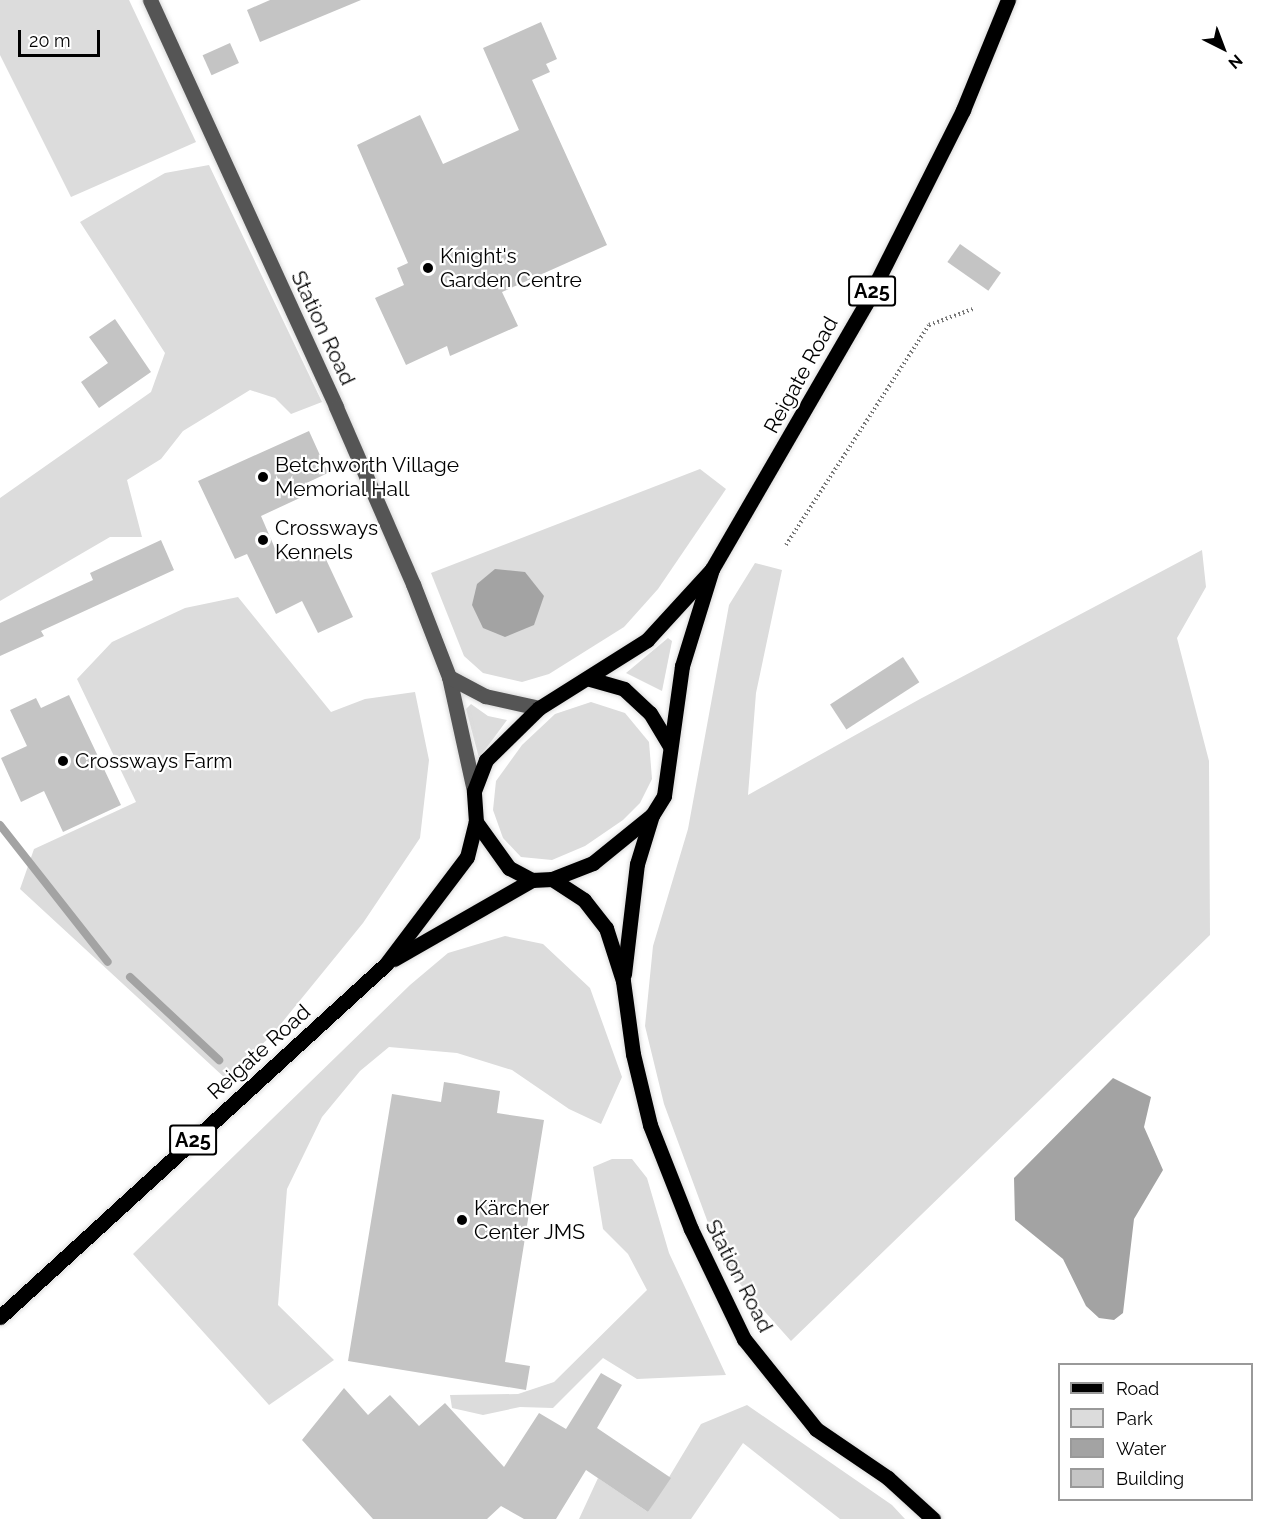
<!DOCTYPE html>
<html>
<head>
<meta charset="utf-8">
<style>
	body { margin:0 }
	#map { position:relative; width:1271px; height:1519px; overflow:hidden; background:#fff; font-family:Raleway,sans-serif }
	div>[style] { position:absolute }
	.green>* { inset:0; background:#dcdcdc }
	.water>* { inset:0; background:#a3a3a3 }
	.stream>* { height:8px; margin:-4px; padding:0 4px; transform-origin:4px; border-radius:4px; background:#a3a3a3 }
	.building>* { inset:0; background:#c4c4c4; transform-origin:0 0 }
	.path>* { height:4px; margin-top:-2px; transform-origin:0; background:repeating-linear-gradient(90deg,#777 0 1.5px,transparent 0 4.5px) }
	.roads { filter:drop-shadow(0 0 2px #dbdbdb) drop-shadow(0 0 2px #dbdbdb) }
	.minor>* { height:15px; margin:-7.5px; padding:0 7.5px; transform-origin:7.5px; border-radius:7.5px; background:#555 }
	.major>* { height:15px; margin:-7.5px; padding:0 7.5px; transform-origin:7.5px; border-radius:7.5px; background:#000 }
	.dots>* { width:16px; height:16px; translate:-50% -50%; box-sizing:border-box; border:3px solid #fff; border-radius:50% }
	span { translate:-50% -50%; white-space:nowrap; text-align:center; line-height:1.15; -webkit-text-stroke:4.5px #fff; paint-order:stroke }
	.shield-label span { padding:2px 4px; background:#fff; border:2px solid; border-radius:4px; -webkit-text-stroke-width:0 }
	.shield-label { font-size:20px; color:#000; font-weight:700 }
	.poi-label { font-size:21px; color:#000 }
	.left { translate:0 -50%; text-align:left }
	.street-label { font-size:21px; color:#000 }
	.legend { position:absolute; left:1058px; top:1363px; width:195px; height:138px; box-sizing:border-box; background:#fff; border:2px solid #999; margin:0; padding:8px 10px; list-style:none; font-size:18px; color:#000 }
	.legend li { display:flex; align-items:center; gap:12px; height:30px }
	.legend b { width:30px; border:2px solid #999 }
	.north { position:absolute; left:1193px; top:18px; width:60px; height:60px; -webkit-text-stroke:4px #fff; paint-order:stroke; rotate:138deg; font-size:16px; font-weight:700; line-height:24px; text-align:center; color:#000 }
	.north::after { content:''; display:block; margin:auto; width:21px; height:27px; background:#000; clip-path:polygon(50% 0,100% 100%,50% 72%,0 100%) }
	.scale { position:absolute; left:18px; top:30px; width:82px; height:27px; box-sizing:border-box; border:3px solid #000; border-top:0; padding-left:8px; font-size:18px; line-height:21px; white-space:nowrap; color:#000; -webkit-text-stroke:4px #fff; paint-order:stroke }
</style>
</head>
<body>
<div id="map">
	<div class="green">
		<i style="clip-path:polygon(0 0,129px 0,196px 142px,71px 197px,0 55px)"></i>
		<i style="clip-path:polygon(209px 165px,322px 402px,291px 414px,275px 398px,250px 390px,183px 431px,161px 459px,127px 480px,142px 537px,110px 537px,0 601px,0 498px,151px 392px,165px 353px,80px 222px,165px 173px)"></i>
		<i style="clip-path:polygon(700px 469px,726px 489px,658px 589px,624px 627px,549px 674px,522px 682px,483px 673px,464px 656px,431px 573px)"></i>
		<i style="clip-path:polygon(1202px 550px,1206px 587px,1177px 638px,1209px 761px,1210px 935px,791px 1341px,724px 1266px,664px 1104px,645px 1026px,653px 946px,688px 829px,729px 605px,755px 563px,782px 570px,756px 693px,748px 795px,920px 699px)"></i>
		<i style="clip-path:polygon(238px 597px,331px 712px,365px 699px,415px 692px,429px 760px,420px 838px,363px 923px,271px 1036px,225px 1078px,20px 889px,34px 849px,136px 802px,77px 679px,112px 642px,185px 608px)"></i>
		<i style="clip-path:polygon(668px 638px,672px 641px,662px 691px,626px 673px)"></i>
		<i style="clip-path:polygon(591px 702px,625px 713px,649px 742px,652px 779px,640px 803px,623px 820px,585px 846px,552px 860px,521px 857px,503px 838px,493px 810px,496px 781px,522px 745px,555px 714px)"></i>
		<i style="clip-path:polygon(471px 704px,488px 716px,507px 720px,479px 758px,466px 709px)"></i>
		<i style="clip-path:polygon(505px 936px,543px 944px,590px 988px,622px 1077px,601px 1124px,569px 1109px,512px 1070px,457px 1053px,389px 1047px,360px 1071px,322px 1117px,287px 1189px,278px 1305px,334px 1360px,269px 1405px,133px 1254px,410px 985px,448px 953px)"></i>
		<i style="clip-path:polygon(612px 1159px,632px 1159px,647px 1178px,669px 1253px,726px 1375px,637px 1379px,603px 1358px,553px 1408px,520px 1407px,483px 1415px,452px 1408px,450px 1395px,518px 1394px,554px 1382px,647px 1290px,628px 1254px,603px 1229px,593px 1167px)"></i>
		<i style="clip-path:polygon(747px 1405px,892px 1505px,905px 1519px,840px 1519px,743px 1443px,691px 1519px,579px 1519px,598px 1478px,648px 1512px,701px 1424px)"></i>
	</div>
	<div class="water">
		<i style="clip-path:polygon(495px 569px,525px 572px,544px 596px,534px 625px,505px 637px,483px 628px,472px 605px,477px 584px)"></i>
		<i style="clip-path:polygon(1113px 1078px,1151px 1097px,1144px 1127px,1163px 1170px,1134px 1219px,1123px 1313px,1114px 1320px,1099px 1318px,1086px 1306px,1063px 1259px,1015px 1220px,1014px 1178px)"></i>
	</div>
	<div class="stream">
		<i style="left:0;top:825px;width:174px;rotate:51.8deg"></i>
		<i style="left:130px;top:977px;width:122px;rotate:43deg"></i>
	</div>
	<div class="building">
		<i style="clip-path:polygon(270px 0,361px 0,260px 42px,247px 10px)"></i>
		<i style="clip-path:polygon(541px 22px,557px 59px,546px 64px,550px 72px,532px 80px,607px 245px,502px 292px,518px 326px,450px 356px,447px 346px,406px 365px,375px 298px,404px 285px,397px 268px,408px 263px,357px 145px,420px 115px,443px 164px,519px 130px,483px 48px)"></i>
		<i style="left:230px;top:43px;width:22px;height:30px;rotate:66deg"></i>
		<i style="left:960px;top:244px;width:50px;height:22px;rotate:35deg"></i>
		<i style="clip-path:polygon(115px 319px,151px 372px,99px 408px,81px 382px,108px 363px,89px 337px)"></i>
		<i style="clip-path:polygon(309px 431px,328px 473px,300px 486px,304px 496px,261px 516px,280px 560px,302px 549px,307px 561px,323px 553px,353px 617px,318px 633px,302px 601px,276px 614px,247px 554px,235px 559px,198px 481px)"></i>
		<i style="clip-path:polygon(161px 540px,174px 570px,41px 631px,44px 636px,0 656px,0 623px,93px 580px,90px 573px)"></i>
		<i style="left:903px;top:657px;width:30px;height:87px;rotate:57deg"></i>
		<i style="clip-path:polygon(69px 695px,121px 805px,63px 832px,44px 791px,21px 802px,1px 758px,27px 746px,10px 710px,36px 698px,41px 708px)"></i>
		<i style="clip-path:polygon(444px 1082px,500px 1091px,497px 1113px,544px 1120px,505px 1362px,530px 1366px,526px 1390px,348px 1361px,392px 1094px,441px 1102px)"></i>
		<i style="clip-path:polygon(601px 1373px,622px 1385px,597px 1428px,671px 1478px,648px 1512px,586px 1470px,556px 1519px,524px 1519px,501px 1506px,487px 1519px,373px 1519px,302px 1440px,344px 1388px,368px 1415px,390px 1395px,419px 1426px,445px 1403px,504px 1467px,539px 1413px,566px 1429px)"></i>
	</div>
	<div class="path">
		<i style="left:786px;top:545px;width:262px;rotate:-57deg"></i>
		<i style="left:929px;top:325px;width:47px;rotate:-20deg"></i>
	</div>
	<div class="roads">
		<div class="minor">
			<i style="left:150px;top:0;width:447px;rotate:65.4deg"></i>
			<i style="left:336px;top:407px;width:193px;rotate:66.5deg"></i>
			<i style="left:413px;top:584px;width:100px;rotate:68.8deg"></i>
			<i style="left:449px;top:677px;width:117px;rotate:77.6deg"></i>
			<i style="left:449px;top:677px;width:41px;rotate:27.8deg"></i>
			<i style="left:485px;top:696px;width:55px;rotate:12.5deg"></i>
		</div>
		<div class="major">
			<i style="left:712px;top:569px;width:102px;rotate:107.2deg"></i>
			<i style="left:682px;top:666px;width:131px;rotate:97.9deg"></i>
			<i style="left:664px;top:796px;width:22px;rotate:122deg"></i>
			<i style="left:652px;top:815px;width:76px;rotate:140.9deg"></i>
			<i style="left:593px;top:863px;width:44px;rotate:158.7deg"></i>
			<i style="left:552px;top:879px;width:20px;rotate:177deg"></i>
			<i style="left:532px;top:880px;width:26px;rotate:-152deg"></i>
			<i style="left:509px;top:868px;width:57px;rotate:-125.7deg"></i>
			<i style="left:476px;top:822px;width:31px;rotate:-94deg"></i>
			<i style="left:474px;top:791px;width:33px;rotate:-69deg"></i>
			<i style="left:486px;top:760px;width:74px;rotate:-44.5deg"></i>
			<i style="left:539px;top:708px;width:128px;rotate:-32.2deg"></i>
			<i style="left:647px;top:640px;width:96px;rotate:-47.5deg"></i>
			<i style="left:712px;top:569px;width:307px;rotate:-59.9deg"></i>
			<i style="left:866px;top:303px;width:216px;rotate:-63.3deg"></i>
			<i style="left:963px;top:110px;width:119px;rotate:-67.8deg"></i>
			<i style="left:590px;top:679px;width:35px;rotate:16deg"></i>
			<i style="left:624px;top:689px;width:35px;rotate:43deg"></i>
			<i style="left:650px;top:713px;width:39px;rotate:59deg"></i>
			<i style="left:552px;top:879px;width:38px;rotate:33deg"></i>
			<i style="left:584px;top:900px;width:36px;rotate:52deg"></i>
			<i style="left:606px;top:928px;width:56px;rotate:72.2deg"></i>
			<i style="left:623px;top:981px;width:74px;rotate:82.2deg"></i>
			<i style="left:633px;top:1054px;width:73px;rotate:76.5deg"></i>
			<i style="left:650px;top:1125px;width:112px;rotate:68.5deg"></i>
			<i style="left:691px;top:1229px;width:122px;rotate:64.3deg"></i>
			<i style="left:744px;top:1339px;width:115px;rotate:51.3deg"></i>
			<i style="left:816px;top:1429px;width:87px;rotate:34.2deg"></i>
			<i style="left:888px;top:1478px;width:61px;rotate:42.3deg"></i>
			<i style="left:394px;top:959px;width:159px;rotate:-29.8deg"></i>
			<i style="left:624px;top:974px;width:111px;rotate:-83.3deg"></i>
			<i style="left:637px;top:864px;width:51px;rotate:-73deg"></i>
			<i style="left:0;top:1317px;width:523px;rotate:-42.44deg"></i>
			<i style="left:386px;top:964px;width:134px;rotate:-52.9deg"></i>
			<i style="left:467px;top:857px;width:36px;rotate:-76deg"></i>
		</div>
	</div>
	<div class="dots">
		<i style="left:428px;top:268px;background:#000"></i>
		<i style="left:263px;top:477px;background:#000"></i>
		<i style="left:263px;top:540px;background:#000"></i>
		<i style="left:63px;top:761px;background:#000"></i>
		<i style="left:462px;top:1220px;background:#000"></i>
	</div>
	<div class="shield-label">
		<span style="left:872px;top:291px">A25</span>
		<span style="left:193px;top:1140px">A25</span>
	</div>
	<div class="poi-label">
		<span class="left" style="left:440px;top:268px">Knight's<br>Garden Centre</span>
		<span class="left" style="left:275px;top:477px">Betchworth Village<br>Memorial Hall</span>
		<span class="left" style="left:275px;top:540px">Crossways<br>Kennels</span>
		<span class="left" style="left:75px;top:761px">Crossways Farm</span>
		<span class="left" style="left:474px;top:1220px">Kärcher<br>Center JMS</span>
	</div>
	<div class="street-label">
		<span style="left:323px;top:328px;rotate:65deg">Station Road</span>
		<span style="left:801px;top:375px;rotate:-61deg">Reigate Road</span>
		<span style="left:259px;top:1052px;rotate:-42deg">Reigate Road</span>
		<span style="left:739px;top:1276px;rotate:63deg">Station Road</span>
	</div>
	<ul class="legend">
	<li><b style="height:8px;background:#000"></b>Road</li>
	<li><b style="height:16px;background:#dcdcdc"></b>Park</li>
	<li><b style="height:16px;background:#a3a3a3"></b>Water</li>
	<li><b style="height:16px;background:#c4c4c4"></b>Building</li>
	</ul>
	<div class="north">N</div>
	<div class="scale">20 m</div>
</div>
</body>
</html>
